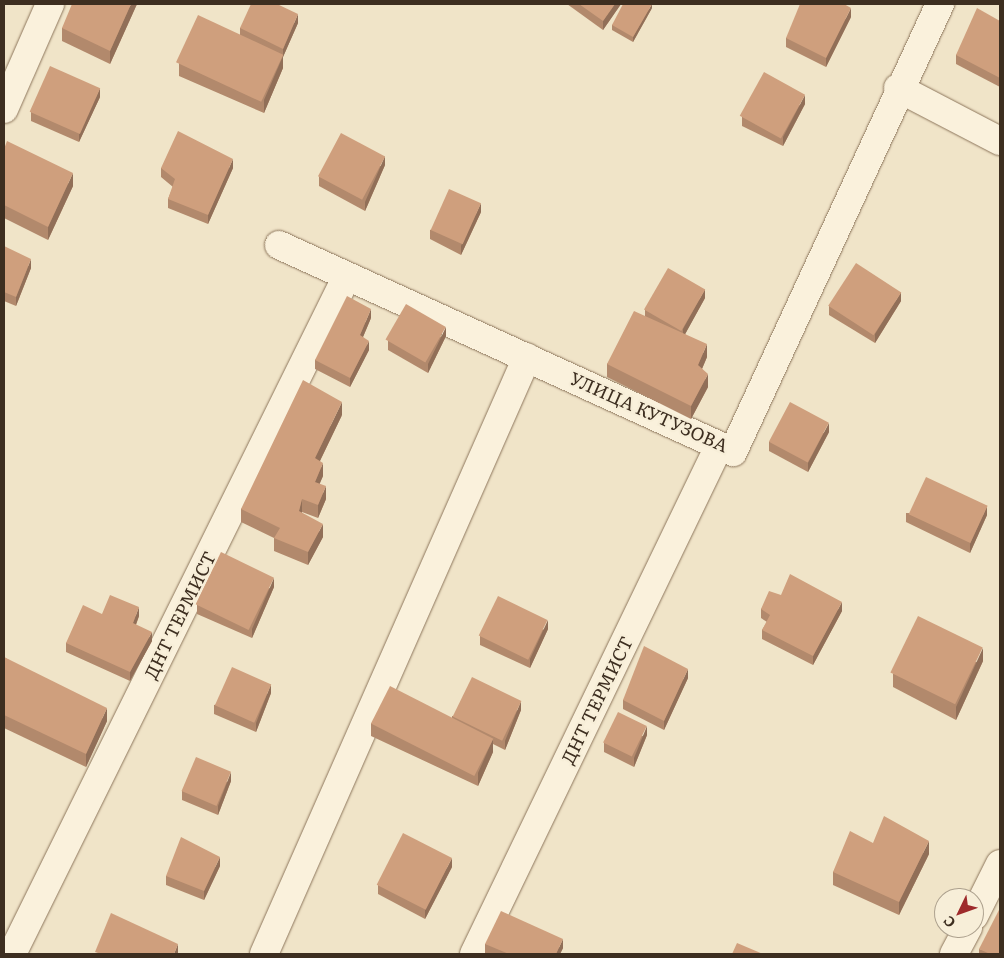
<!DOCTYPE html>
<html>
<head>
<meta charset="utf-8">
<style>
	body { margin:0 }
	#map { position:relative; width:1004px; height:958px; overflow:hidden; background:#f0e4c8; font-family:Literata,serif }
	div>[style] { position:absolute }
	.roads { filter:drop-shadow(0 0 1px #8d765c) drop-shadow(0 0 1px #8d765c) }
	.minor>* { height:28px; margin:-14px; padding:0 14px; transform-origin:14px; border-radius:14px; background:#faf1dc }
	.wall>* { inset:0; background:#b2896c }
	.shaded-wall>* { inset:0; background:#916f58 }
	.building>* { inset:0; background:#cf9f7d; transform-origin:0 0 }
	span { translate:-50% -50%; white-space:nowrap; text-align:center; line-height:1.15; -webkit-text-stroke:4.5px #f7eed8; paint-order:stroke }
	.street-label { font-size:18px; color:#3d2e20 }
	.frame { position:absolute; inset:0; border:5px solid #3d2e20; pointer-events:none }
	.north { position:absolute; left:934px; top:888px; width:50px; height:50px; box-sizing:border-box; background:#f7eed8; border:1px solid #ada18e; border-radius:50%; rotate:228deg; font-size:14px; font-weight:700; line-height:20px; text-align:center; color:#3d2e20 }
	.north::after { content:''; display:block; margin:auto; width:18px; height:22px; background:#9e2a2b; clip-path:polygon(50% 0,100% 100%,50% 72%,0 100%) }
</style>
</head>
<body>
<div id="map">
	<div class="roads">
		<div class="minor">
			<i style="left:898px;top:88px;width:115px;rotate:27.5deg"></i>
			<i style="left:4px;top:109px;width:115px;rotate:-66.3deg"></i>
			<i style="left:279px;top:245px;width:499px;rotate:24.5deg"></i>
			<i style="left:733px;top:452px;width:494px;rotate:-65.2deg"></i>
			<i style="left:974px;top:916px;width:58px;rotate:-63.4deg"></i>
			<i style="left:12px;top:954px;width:756px;rotate:-63.71deg"></i>
			<i style="left:264px;top:954px;width:652px;rotate:-66.22deg"></i>
			<i style="left:474px;top:954px;width:564px;rotate:-64.25deg"></i>
			<i style="left:954px;top:954px;width:30px;rotate:-62deg"></i>
		</div>
	</div>
	<div class="wall">
		<i style="clip-path:polygon(137px 4px,110px 64px,62px 41px,62px 28px)"></i>
		<i style="clip-path:polygon(567px 4px,621px 4px,603px 30px)"></i>
		<i style="clip-path:polygon(652px 8px,633px 42px,612px 30px,612px 25px)"></i>
		<i style="clip-path:polygon(851px 17px,826px 67px,786px 47px,786px 38px)"></i>
		<i style="clip-path:polygon(1000px 21px,1000px 87px,956px 64px,956px 55px)"></i>
		<i style="clip-path:polygon(298px 23px,283px 57px,283px 68px,264px 113px,179px 76px,179px 63px,240px 35px,240px 28px)"></i>
		<i style="clip-path:polygon(100px 97px,79px 142px,31px 121px,31px 112px)"></i>
		<i style="clip-path:polygon(805px 104px,783px 146px,742px 126px,742px 117px)"></i>
		<i style="clip-path:polygon(4px 149px,73px 186px,48px 240px,4px 218px)"></i>
		<i style="clip-path:polygon(385px 165px,365px 211px,319px 186px,319px 177px)"></i>
		<i style="clip-path:polygon(161px 168px,233px 168px,208px 224px,168px 208px,168px 199px,173px 187px,161px 177px)"></i>
		<i style="clip-path:polygon(481px 212px,461px 255px,430px 239px,430px 230px)"></i>
		<i style="clip-path:polygon(4px 246px,31px 268px,16px 306px,4px 301px)"></i>
		<i style="clip-path:polygon(705px 298px,685px 334px,707px 357px,702px 369px,708px 387px,691px 419px,607px 377px,607px 364px,645px 316px,645px 310px)"></i>
		<i style="clip-path:polygon(901px 301px,875px 343px,829px 315px,829px 306px)"></i>
		<i style="clip-path:polygon(371px 318px,363px 337px,369px 350px,350px 387px,315px 369px,315px 360px)"></i>
		<i style="clip-path:polygon(446px 336px,428px 373px,388px 350px,388px 341px)"></i>
		<i style="clip-path:polygon(342px 415px,320px 461px,323px 476px,319px 484px,326px 499px,318px 518px,302px 512px,302px 513px,323px 537px,308px 565px,274px 551px,274px 538px,241px 522px,241px 509px)"></i>
		<i style="clip-path:polygon(829px 432px,808px 472px,769px 451px,769px 442px)"></i>
		<i style="clip-path:polygon(906px 513px,987px 515px,970px 553px,906px 522px)"></i>
		<i style="clip-path:polygon(274px 587px,252px 638px,197px 614px,197px 605px)"></i>
		<i style="clip-path:polygon(781px 595px,842px 611px,813px 665px,762px 639px,762px 630px,767px 622px,761px 618px,761px 609px)"></i>
		<i style="clip-path:polygon(102px 614px,139px 616px,136px 625px,152px 641px,130px 681px,66px 652px,66px 643px)"></i>
		<i style="clip-path:polygon(548px 629px,530px 668px,480px 645px,480px 636px)"></i>
		<i style="clip-path:polygon(4px 657px,107px 721px,86px 767px,4px 728px)"></i>
		<i style="clip-path:polygon(983px 661px,956px 720px,893px 687px,893px 674px)"></i>
		<i style="clip-path:polygon(688px 678px,664px 730px,623px 709px,623px 700px)"></i>
		<i style="clip-path:polygon(271px 693px,256px 732px,214px 714px,214px 705px)"></i>
		<i style="clip-path:polygon(521px 710px,505px 750px,493px 744px,493px 752px,478px 786px,371px 736px,371px 723px,452px 718px,452px 716px)"></i>
		<i style="clip-path:polygon(647px 735px,634px 767px,604px 752px,604px 743px)"></i>
		<i style="clip-path:polygon(231px 781px,218px 815px,182px 800px,182px 791px)"></i>
		<i style="clip-path:polygon(873px 843px,929px 854px,899px 915px,833px 885px,833px 872px)"></i>
		<i style="clip-path:polygon(220px 866px,204px 900px,166px 885px,166px 876px)"></i>
		<i style="clip-path:polygon(452px 867px,425px 919px,378px 894px,378px 885px)"></i>
		<i style="clip-path:polygon(485px 944px,563px 948px,560px 954px,488px 954px,485px 953px)"></i>
		<i style="clip-path:polygon(979px 949px,1000px 954px,979px 954px)"></i>
	</div>
	<div class="shaded-wall">
		<i style="clip-path:polygon(131px 4px,137px 4px,110px 64px,110px 51px)"></i>
		<i style="clip-path:polygon(615px 4px,621px 4px,603px 30px,603px 21px)"></i>
		<i style="clip-path:polygon(652px 4px,652px 8px,633px 42px,633px 37px)"></i>
		<i style="clip-path:polygon(851px 8px,851px 17px,826px 67px,826px 58px)"></i>
		<i style="clip-path:polygon(298px 14px,298px 23px,283px 57px,283px 68px,264px 113px,264px 100px,283px 56px,283px 49px)"></i>
		<i style="clip-path:polygon(100px 88px,100px 97px,79px 142px,79px 133px)"></i>
		<i style="clip-path:polygon(805px 95px,805px 104px,783px 146px,783px 137px)"></i>
		<i style="clip-path:polygon(385px 156px,385px 165px,365px 211px,365px 202px)"></i>
		<i style="clip-path:polygon(233px 159px,233px 168px,208px 224px,208px 215px)"></i>
		<i style="clip-path:polygon(73px 173px,73px 186px,48px 240px,48px 227px)"></i>
		<i style="clip-path:polygon(481px 203px,481px 212px,461px 255px,461px 246px)"></i>
		<i style="clip-path:polygon(31px 259px,31px 268px,16px 306px,16px 297px)"></i>
		<i style="clip-path:polygon(705px 289px,705px 298px,683px 338px,683px 329px)"></i>
		<i style="clip-path:polygon(901px 292px,901px 301px,875px 343px,875px 334px)"></i>
		<i style="clip-path:polygon(371px 309px,371px 318px,360px 344px,360px 335px)"></i>
		<i style="clip-path:polygon(446px 327px,446px 336px,428px 373px,428px 364px)"></i>
		<i style="clip-path:polygon(369px 341px,369px 350px,350px 387px,350px 378px)"></i>
		<i style="clip-path:polygon(707px 344px,707px 357px,698px 378px,698px 365px)"></i>
		<i style="clip-path:polygon(708px 374px,708px 387px,691px 419px,691px 406px)"></i>
		<i style="clip-path:polygon(342px 402px,342px 415px,315px 471px,315px 458px)"></i>
		<i style="clip-path:polygon(829px 423px,829px 432px,808px 472px,808px 463px)"></i>
		<i style="clip-path:polygon(323px 463px,323px 476px,315px 495px,315px 482px)"></i>
		<i style="clip-path:polygon(326px 486px,326px 499px,318px 518px,318px 505px)"></i>
		<i style="clip-path:polygon(302px 499px,302px 512px,299px 524px,299px 511px)"></i>
		<i style="clip-path:polygon(987px 506px,987px 515px,970px 553px,970px 544px)"></i>
		<i style="clip-path:polygon(323px 524px,323px 537px,308px 565px,308px 552px)"></i>
		<i style="clip-path:polygon(274px 578px,274px 587px,252px 638px,252px 629px)"></i>
		<i style="clip-path:polygon(842px 602px,842px 611px,813px 665px,813px 656px)"></i>
		<i style="clip-path:polygon(139px 607px,139px 616px,133px 632px,133px 623px)"></i>
		<i style="clip-path:polygon(548px 620px,548px 629px,530px 668px,530px 659px)"></i>
		<i style="clip-path:polygon(152px 632px,152px 641px,130px 681px,130px 672px)"></i>
		<i style="clip-path:polygon(983px 648px,983px 661px,956px 720px,956px 707px)"></i>
		<i style="clip-path:polygon(688px 669px,688px 678px,664px 730px,664px 721px)"></i>
		<i style="clip-path:polygon(271px 684px,271px 693px,256px 732px,256px 723px)"></i>
		<i style="clip-path:polygon(521px 701px,521px 710px,505px 750px,505px 741px)"></i>
		<i style="clip-path:polygon(107px 708px,107px 721px,86px 767px,86px 754px)"></i>
		<i style="clip-path:polygon(647px 726px,647px 735px,634px 767px,634px 758px)"></i>
		<i style="clip-path:polygon(493px 739px,493px 752px,478px 786px,478px 773px)"></i>
		<i style="clip-path:polygon(231px 772px,231px 781px,218px 815px,218px 806px)"></i>
		<i style="clip-path:polygon(929px 841px,929px 854px,899px 915px,899px 902px)"></i>
		<i style="clip-path:polygon(220px 857px,220px 866px,204px 900px,204px 891px)"></i>
		<i style="clip-path:polygon(452px 858px,452px 867px,425px 919px,425px 910px)"></i>
		<i style="clip-path:polygon(563px 939px,563px 948px,560px 954px,556px 954px)"></i>
		<i style="clip-path:polygon(178px 944px,178px 953px,177px 954px,174px 954px)"></i>
	</div>
	<div class="building">
		<i style="clip-path:polygon(72px 4px,131px 4px,110px 51px,62px 28px)"></i>
		<i style="clip-path:polygon(251px 4px,277px 4px,298px 14px,283px 49px,240px 28px)"></i>
		<i style="clip-path:polygon(579px 4px,615px 4px,603px 21px)"></i>
		<i style="clip-path:polygon(623px 4px,652px 4px,633px 37px,612px 25px)"></i>
		<i style="clip-path:polygon(800px 4px,844px 4px,851px 8px,826px 58px,786px 38px)"></i>
		<i style="clip-path:polygon(977px 8px,1000px 21px,1000px 78px,956px 55px)"></i>
		<i style="left:198px;top:15px;width:94px;height:52px;rotate:25deg"></i>
		<i style="left:50px;top:66px;width:55px;height:50px;rotate:24deg"></i>
		<i style="left:764px;top:72px;width:47px;height:50px;rotate:29deg"></i>
		<i style="clip-path:polygon(178px 131px,233px 159px,208px 215px,168px 199px,175px 179px,161px 168px)"></i>
		<i style="left:341px;top:133px;width:50px;height:49px;rotate:28deg"></i>
		<i style="clip-path:polygon(7px 141px,73px 173px,48px 227px,4px 205px,4px 149px)"></i>
		<i style="left:449px;top:189px;width:35px;height:45px;rotate:24deg"></i>
		<i style="clip-path:polygon(4px 246px,31px 259px,16px 297px,4px 292px)"></i>
		<i style="left:856px;top:263px;width:54px;height:51px;rotate:33deg"></i>
		<i style="left:668px;top:268px;width:43px;height:48px;rotate:30deg"></i>
		<i style="clip-path:polygon(347px 296px,371px 309px,360px 335px,369px 341px,350px 378px,315px 360px)"></i>
		<i style="left:406px;top:304px;width:46px;height:41px;rotate:30deg"></i>
		<i style="clip-path:polygon(634px 311px,707px 344px,698px 365px,708px 374px,691px 406px,607px 364px)"></i>
		<i style="clip-path:polygon(303px 380px,342px 402px,315px 458px,323px 463px,315px 482px,326px 486px,318px 505px,302px 499px,299px 511px,323px 524px,308px 552px,274px 538px,280px 528px,241px 509px)"></i>
		<i style="left:790px;top:402px;width:44px;height:45px;rotate:28deg"></i>
		<i style="left:926px;top:477px;width:68px;height:41px;rotate:25deg"></i>
		<i style="left:221px;top:552px;width:59px;height:58px;rotate:26deg"></i>
		<i style="clip-path:polygon(790px 574px,842px 602px,813px 656px,762px 630px,770px 615px,761px 609px,769px 591px,781px 595px)"></i>
		<i style="clip-path:polygon(110px 595px,139px 607px,133px 623px,152px 632px,130px 672px,66px 643px,83px 605px,102px 614px)"></i>
		<i style="left:498px;top:596px;width:55px;height:44px;rotate:26deg"></i>
		<i style="left:918px;top:616px;width:72px;height:63px;rotate:26deg"></i>
		<i style="clip-path:polygon(644px 646px,688px 669px,664px 721px,623px 700px)"></i>
		<i style="clip-path:polygon(4px 657px,107px 708px,86px 754px,4px 715px)"></i>
		<i style="left:232px;top:667px;width:43px;height:42px;rotate:24deg"></i>
		<i style="left:472px;top:677px;width:55px;height:44px;rotate:26deg"></i>
		<i style="left:390px;top:686px;width:116px;height:42px;rotate:27deg"></i>
		<i style="left:618px;top:712px;width:32px;height:34px;rotate:26deg"></i>
		<i style="left:196px;top:757px;width:38px;height:37px;rotate:23deg"></i>
		<i style="clip-path:polygon(884px 816px,929px 841px,899px 902px,833px 872px,850px 831px,873px 843px)"></i>
		<i style="left:403px;top:833px;width:55px;height:58px;rotate:27deg"></i>
		<i style="clip-path:polygon(181px 837px,220px 857px,204px 891px,166px 876px)"></i>
		<i style="clip-path:polygon(1000px 908px,1000px 954px,990px 954px,979px 949px)"></i>
		<i style="clip-path:polygon(501px 911px,563px 939px,556px 954px,509px 954px,485px 944px)"></i>
		<i style="clip-path:polygon(111px 913px,178px 944px,174px 954px,101px 954px,95px 952px)"></i>
		<i style="clip-path:polygon(737px 943px,763px 954px,732px 954px)"></i>
	</div>
	<div class="street-label">
		<span style="left:649px;top:412px;rotate:24deg">УЛИЦА КУТУЗОВА</span>
		<span style="left:180px;top:615px;rotate:-64deg">ДНТ ТЕРМИСТ</span>
		<span style="left:597px;top:700px;rotate:-64deg">ДНТ ТЕРМИСТ</span>
	</div>
	<div class="frame"></div>
	<div class="north">С</div>
</div>
</body>
</html>
